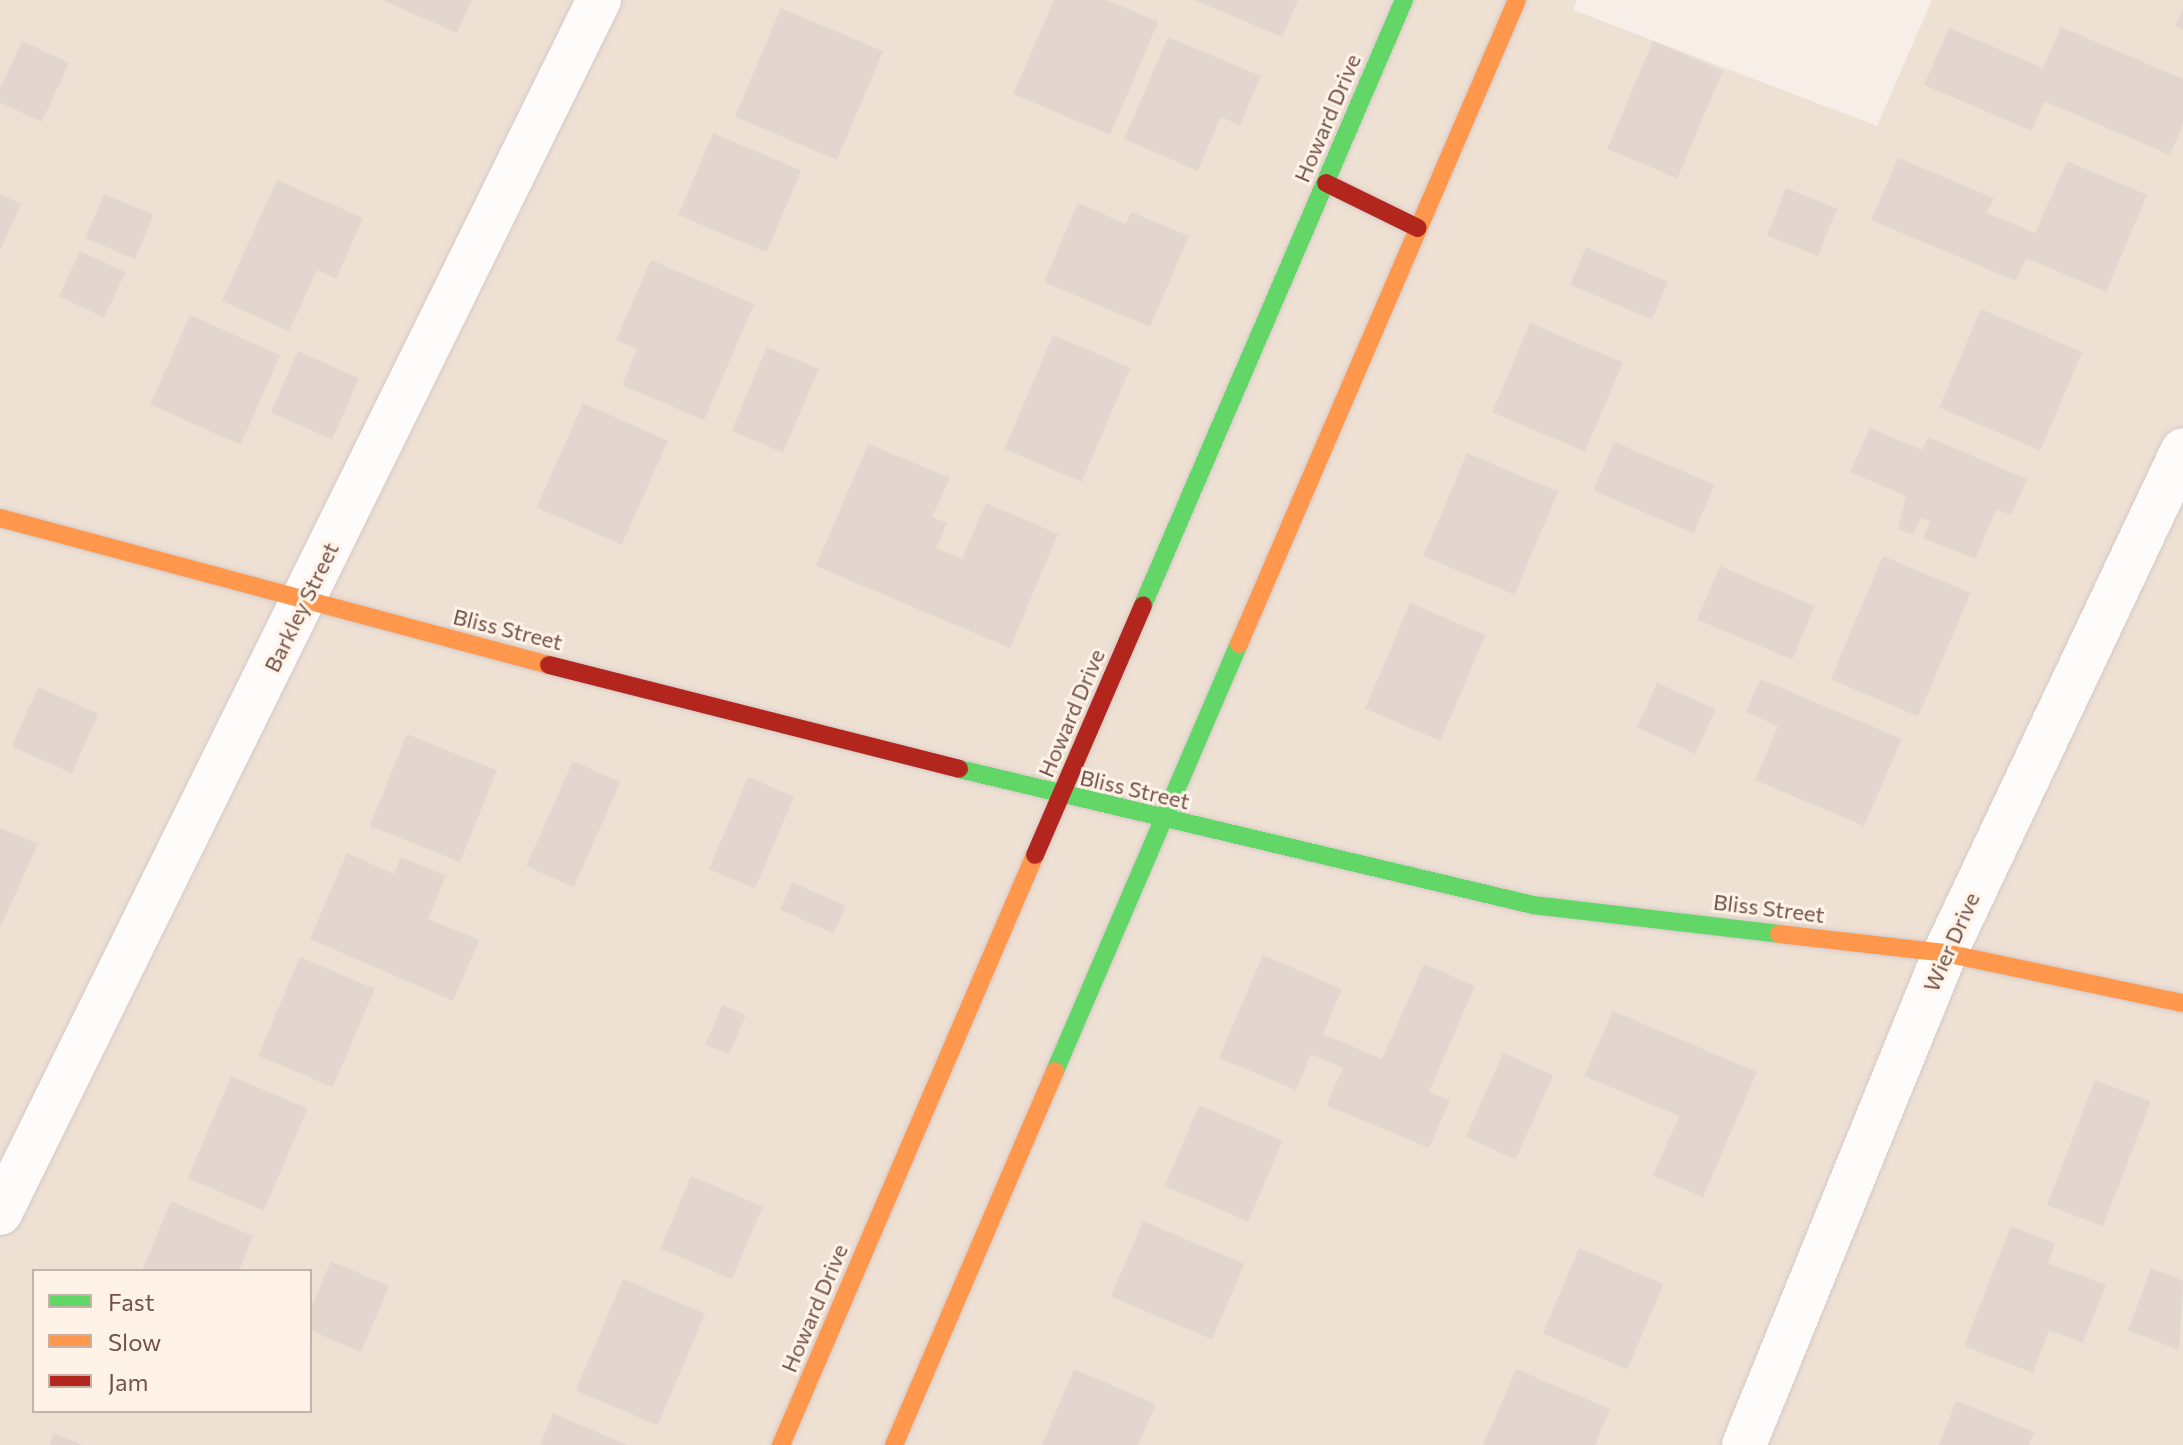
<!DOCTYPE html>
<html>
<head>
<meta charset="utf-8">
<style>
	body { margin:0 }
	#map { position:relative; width:2183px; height:1445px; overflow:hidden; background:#f6eee7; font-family:Commissioner,sans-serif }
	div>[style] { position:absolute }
	.residential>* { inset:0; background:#efe0d4 }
	.building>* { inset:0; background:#e2d6cf; transform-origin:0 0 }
	.roads { filter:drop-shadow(0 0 2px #d4cac5) drop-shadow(0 0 2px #d4cac5) }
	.street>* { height:44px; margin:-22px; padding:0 22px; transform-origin:22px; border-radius:22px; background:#fefcfb }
	.fast>* { height:18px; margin:-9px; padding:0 9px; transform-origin:9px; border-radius:9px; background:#63d668 }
	.slow>* { height:18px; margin:-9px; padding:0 9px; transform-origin:9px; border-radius:9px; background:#ff974d }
	.jam>* { height:18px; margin:-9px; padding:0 9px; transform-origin:9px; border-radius:9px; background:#b3261e }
	span { translate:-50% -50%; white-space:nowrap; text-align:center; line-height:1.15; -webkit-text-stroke:6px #fff2e7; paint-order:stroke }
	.street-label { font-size:22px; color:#735248 }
	.legend { position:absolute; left:32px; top:1269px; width:280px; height:144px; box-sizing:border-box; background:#fff2e7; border:2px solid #c7b2a7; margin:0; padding:10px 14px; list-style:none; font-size:24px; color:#735248 }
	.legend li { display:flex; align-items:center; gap:16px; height:40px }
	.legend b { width:40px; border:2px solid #c7b2a7 }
</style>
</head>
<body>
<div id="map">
	<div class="residential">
		<i style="clip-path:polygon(evenodd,0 0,1577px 0,1573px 10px,1877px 126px,1932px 0,2183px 0,2183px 1445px,0 1445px,0 0,34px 1271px,310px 1271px,310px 1411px,34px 1411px,34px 1271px)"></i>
	</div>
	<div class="building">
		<i style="clip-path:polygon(382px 0,472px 0,457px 33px)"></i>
		<i style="clip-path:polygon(1054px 0,1107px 0,1158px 22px,1110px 135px,1013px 94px)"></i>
		<i style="clip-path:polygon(1194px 0,1298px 0,1282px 37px)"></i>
		<i style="left:781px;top:8px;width:111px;height:118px;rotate:23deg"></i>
		<i style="clip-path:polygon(2183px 9px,2183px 29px,2175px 26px)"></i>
		<i style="clip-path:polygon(2061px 27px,2183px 79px,2183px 124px,2170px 155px,2044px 101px,2032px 131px,1924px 85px,1949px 28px,2043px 68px)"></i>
		<i style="clip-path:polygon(1168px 37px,1261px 76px,1240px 125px,1221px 117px,1198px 171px,1124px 139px)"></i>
		<i style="left:22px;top:41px;width:52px;height:65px;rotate:25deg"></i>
		<i style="left:1653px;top:41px;width:76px;height:117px;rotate:23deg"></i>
		<i style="left:713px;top:133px;width:96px;height:89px;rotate:23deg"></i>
		<i style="clip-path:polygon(1898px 158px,1994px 198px,1987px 213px,2035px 233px,2067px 161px,2147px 195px,2106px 292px,2026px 258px,2016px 281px,1871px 220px)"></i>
		<i style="clip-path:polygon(277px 180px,363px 218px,336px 279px,317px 270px,289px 331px,222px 301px)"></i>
		<i style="left:1786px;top:188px;width:55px;height:51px;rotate:22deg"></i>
		<i style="clip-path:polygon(0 194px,21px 204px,0 251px)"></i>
		<i style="left:104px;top:194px;width:54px;height:48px;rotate:23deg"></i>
		<i style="clip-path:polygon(1078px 203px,1126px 224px,1131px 212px,1189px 236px,1150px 327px,1044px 282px)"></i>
		<i style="left:1586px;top:247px;width:89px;height:41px;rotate:23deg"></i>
		<i style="left:80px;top:251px;width:50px;height:50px;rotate:25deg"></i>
		<i style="clip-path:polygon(651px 260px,754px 304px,704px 420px,622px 385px,637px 349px,616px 340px)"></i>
		<i style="left:1981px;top:309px;width:110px;height:107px;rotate:23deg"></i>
		<i style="left:190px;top:315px;width:99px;height:98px;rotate:24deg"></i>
		<i style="left:1530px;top:323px;width:101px;height:97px;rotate:23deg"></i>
		<i style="left:1053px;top:335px;width:84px;height:124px;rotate:23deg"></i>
		<i style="left:767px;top:347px;width:56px;height:91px;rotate:23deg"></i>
		<i style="left:298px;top:351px;width:67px;height:67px;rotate:24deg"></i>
		<i style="left:583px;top:403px;width:93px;height:114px;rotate:24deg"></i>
		<i style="clip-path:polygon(1870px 428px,1922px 450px,1928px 437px,2027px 479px,2011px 515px,1996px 509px,1975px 559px,1923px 538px,1930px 521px,1921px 518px,1913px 535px,1898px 529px,1906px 496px,1850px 472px)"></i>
		<i style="left:1614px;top:442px;width:109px;height:53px;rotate:23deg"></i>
		<i style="clip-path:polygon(868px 444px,950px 478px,932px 517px,947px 523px,936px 548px,962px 559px,986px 503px,1058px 534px,1010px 648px,816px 566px)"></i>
		<i style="left:1467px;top:453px;width:99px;height:112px;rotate:23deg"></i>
		<i style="left:1883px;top:556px;width:95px;height:134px;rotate:23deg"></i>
		<i style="left:1720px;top:566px;width:103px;height:58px;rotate:23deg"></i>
		<i style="left:1410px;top:603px;width:82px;height:115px;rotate:23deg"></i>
		<i style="clip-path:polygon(1760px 679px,1902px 739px,1864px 826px,1755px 780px,1778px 726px,1746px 712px)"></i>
		<i style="left:1657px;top:683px;width:64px;height:49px;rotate:24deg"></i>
		<i style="left:38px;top:687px;width:66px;height:65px;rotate:24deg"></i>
		<i style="left:407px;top:734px;width:97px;height:99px;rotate:22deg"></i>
		<i style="left:573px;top:761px;width:52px;height:115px;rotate:24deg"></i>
		<i style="left:748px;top:777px;width:50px;height:100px;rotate:23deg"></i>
		<i style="clip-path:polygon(0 828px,38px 844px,0 928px)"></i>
		<i style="clip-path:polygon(347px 853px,394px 874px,401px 857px,446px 876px,428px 919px,479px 940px,453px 1001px,310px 939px)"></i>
		<i style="left:792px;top:882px;width:59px;height:30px;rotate:24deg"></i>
		<i style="clip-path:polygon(1263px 955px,1342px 989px,1323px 1034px,1382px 1059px,1424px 964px,1475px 986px,1429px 1092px,1450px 1100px,1429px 1148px,1326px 1105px,1343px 1068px,1311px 1054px,1296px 1090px,1219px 1058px)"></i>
		<i style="left:300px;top:957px;width:81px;height:107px;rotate:23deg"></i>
		<i style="left:722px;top:1005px;width:26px;height:43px;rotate:23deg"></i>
		<i style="clip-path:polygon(1613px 1011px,1757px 1072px,1703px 1197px,1653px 1176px,1679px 1116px,1584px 1076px)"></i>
		<i style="left:1503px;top:1053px;width:55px;height:92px;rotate:24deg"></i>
		<i style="left:231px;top:1076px;width:83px;height:111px;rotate:23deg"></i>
		<i style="left:2095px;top:1080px;width:60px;height:134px;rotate:21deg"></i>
		<i style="left:1199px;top:1105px;width:91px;height:88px;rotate:23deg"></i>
		<i style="left:691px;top:1176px;width:78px;height:79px;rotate:23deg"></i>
		<i style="clip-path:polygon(171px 1201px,253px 1236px,239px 1271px,142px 1271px)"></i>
		<i style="left:1143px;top:1221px;width:110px;height:82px;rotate:23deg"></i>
		<i style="clip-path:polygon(2011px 1226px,2055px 1243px,2048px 1263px,2106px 1285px,2083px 1343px,2049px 1330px,2033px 1373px,1964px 1346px)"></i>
		<i style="left:1579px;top:1248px;width:92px;height:93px;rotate:23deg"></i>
		<i style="clip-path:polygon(331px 1261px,389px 1286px,361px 1352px,310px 1330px,310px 1310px)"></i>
		<i style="clip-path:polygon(2151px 1268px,2183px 1281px,2179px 1350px,2128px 1330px)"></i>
		<i style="left:623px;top:1279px;width:89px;height:121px;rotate:23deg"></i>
		<i style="clip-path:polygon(1074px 1369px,1156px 1404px,1138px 1445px,1042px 1445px)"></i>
		<i style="clip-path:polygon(1516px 1369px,1610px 1409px,1595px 1445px,1483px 1445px)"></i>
		<i style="clip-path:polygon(1956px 1401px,2034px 1432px,2029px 1445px,1939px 1445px)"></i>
		<i style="clip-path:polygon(553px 1413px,627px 1445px,540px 1445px)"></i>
		<i style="clip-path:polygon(54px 1433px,82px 1445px,49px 1445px)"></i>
	</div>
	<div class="roads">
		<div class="street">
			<i style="left:0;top:1213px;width:1353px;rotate:-63.72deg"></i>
			<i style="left:1744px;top:1445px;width:531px;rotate:-67.78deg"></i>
			<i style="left:1945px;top:953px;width:556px;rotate:-64.68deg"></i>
		</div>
		<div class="fast">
			<i style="left:1143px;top:605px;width:659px;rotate:-66.66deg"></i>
			<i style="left:959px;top:769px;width:590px;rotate:13.33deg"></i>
			<i style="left:1533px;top:905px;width:248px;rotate:6.7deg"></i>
			<i style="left:1055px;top:1071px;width:465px;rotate:-66.7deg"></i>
		</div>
		<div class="slow">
			<i style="left:0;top:518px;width:568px;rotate:14.99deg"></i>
			<i style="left:1239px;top:644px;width:701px;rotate:-66.65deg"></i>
			<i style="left:1779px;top:934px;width:167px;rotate:6.5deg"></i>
			<i style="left:1945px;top:953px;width:243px;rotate:11.9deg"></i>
			<i style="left:781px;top:1445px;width:642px;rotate:-66.71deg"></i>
			<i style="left:894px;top:1445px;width:407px;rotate:-66.7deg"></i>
		</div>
		<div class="jam">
			<i style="left:1326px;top:183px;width:102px;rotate:26.1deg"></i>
			<i style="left:549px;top:665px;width:423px;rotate:14.2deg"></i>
			<i style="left:1035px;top:855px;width:272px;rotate:-66.6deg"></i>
		</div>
	</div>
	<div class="street-label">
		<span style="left:1327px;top:118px;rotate:-67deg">Howard Drive</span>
		<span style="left:301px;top:607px;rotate:-64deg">Barkley Street</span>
		<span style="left:508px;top:629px;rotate:14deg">Bliss Street</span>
		<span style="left:1071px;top:713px;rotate:-67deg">Howard Drive</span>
		<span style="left:1135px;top:789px;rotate:13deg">Bliss Street</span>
		<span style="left:1769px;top:908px;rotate:7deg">Bliss Street</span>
		<span style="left:1951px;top:942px;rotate:-66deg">Wier Drive</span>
		<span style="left:814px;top:1308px;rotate:-67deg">Howard Drive</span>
	</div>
	<ul class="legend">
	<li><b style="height:10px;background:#63d668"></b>Fast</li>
	<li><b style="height:10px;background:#ff974d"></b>Slow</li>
	<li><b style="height:10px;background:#b3261e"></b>Jam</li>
	</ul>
</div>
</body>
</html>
